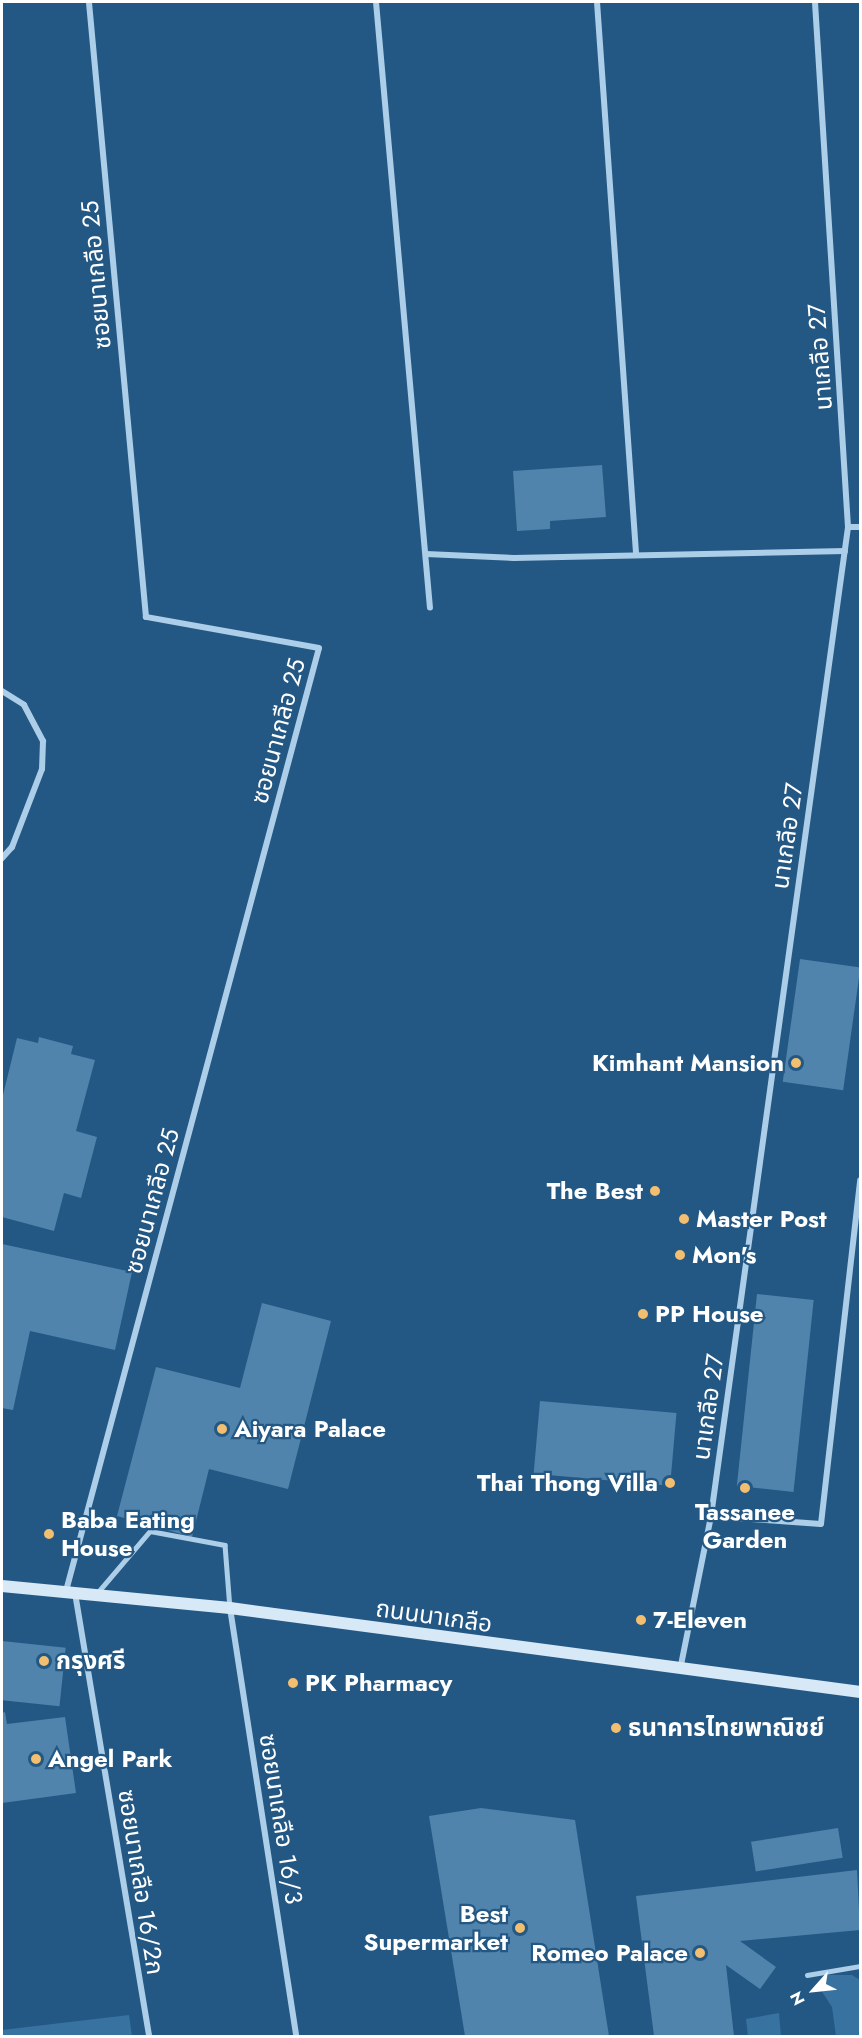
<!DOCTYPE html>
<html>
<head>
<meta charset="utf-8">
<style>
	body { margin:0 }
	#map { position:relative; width:862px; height:2038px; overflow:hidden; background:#245884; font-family:Jost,"Noto Sans Thai",sans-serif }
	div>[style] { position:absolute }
	.green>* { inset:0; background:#3872a0 }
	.building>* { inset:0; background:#5084ad; transform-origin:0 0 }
	.lane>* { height:4.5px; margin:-2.25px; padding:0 2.25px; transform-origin:2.25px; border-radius:2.25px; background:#adcee8 }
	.street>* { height:6px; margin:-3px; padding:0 3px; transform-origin:3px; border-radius:3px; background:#adcee8 }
	.secondary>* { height:12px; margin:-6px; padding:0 6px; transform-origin:6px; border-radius:6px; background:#d7e8f7 }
	.dots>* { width:16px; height:16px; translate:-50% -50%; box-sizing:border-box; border:3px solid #245884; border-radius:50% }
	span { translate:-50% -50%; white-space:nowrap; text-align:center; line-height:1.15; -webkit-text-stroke:4.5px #245884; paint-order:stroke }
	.street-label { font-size:24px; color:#fff }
	.poi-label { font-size:24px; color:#fff; font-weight:700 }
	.right { translate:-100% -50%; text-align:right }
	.left { translate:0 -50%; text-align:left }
	.frame { position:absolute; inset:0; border:3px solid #fff; pointer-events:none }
	.north { position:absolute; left:784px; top:1960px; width:60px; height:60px; -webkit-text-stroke:4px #245884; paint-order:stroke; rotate:243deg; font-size:16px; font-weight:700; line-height:24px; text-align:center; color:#fff }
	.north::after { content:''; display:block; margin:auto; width:21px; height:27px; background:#fff; clip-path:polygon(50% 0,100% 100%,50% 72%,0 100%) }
</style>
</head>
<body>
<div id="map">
	<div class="green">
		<i style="clip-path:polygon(827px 1975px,852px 1975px,860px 1980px,860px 2036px,836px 2036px,832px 2007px,819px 1987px)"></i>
		<i style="clip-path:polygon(779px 2013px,781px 2036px,748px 2036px,746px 2019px)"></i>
		<i style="clip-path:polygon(129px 2015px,132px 2036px,2px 2036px,2px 2030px)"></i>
	</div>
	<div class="building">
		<i style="clip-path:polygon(602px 465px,606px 517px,550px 521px,550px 529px,517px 531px,513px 471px)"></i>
		<i style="left:800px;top:959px;width:61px;height:124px;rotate:8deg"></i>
		<i style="clip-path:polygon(39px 1037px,73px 1046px,71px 1054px,95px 1060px,76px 1131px,97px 1137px,81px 1198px,64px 1193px,54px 1231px,2px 1217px,2px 1099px,17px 1038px,38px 1043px)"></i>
		<i style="clip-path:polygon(2px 1244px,132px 1272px,115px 1350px,30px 1331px,13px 1410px,2px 1408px)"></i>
		<i style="left:757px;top:1294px;width:57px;height:193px;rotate:6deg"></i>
		<i style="clip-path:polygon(262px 1303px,331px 1321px,288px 1489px,209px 1469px,192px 1537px,117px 1516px,156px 1367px,240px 1388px)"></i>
		<i style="left:540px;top:1401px;width:137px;height:73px;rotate:5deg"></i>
		<i style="left:2px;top:1641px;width:64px;height:59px;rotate:6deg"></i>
		<i style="clip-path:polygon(5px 1712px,7px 1724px,65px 1717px,76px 1793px,2px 1803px,2px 1713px)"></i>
		<i style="clip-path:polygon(481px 1808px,575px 1820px,609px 2036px,465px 2036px,429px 1816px)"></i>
		<i style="left:838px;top:1828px;width:30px;height:88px;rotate:81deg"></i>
		<i style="clip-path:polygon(857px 1870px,860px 1930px,740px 1941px,776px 1967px,760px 1989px,726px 1965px,734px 2036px,654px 2036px,636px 1896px)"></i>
	</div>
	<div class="lane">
		<i style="left:98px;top:1592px;width:80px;rotate:-49.6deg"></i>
		<i style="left:150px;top:1531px;width:76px;rotate:10.6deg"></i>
		<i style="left:225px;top:1545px;width:63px;rotate:85.5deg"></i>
		<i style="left:807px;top:1975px;width:54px;rotate:-9.6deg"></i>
	</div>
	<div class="street">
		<i style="left:376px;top:2px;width:608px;rotate:84.91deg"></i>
		<i style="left:597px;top:2px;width:552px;rotate:85.95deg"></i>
		<i style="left:848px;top:527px;width:12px"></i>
		<i style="left:426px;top:554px;width:88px;rotate:2.6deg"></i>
		<i style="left:514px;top:558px;width:331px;rotate:-1.2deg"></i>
		<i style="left:2px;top:691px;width:26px;rotate:32deg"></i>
		<i style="left:24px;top:705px;width:41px;rotate:62.2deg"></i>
		<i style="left:43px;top:741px;width:28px;rotate:92deg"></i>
		<i style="left:42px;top:769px;width:84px;rotate:111deg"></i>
		<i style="left:12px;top:847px;width:15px;rotate:132deg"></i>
		<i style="left:711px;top:1516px;width:110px;rotate:4.2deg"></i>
		<i style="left:821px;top:1524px;width:346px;rotate:-83.5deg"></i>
		<i style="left:66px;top:1591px;width:976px;rotate:-74.98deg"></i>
		<i style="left:319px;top:648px;width:176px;rotate:-169.8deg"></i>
		<i style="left:146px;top:617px;width:618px;rotate:-95.3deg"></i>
		<i style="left:75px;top:1593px;width:449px;rotate:80.5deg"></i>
		<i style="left:230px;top:1608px;width:433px;rotate:81.2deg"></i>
		<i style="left:680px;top:1670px;width:157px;rotate:-78.6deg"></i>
		<i style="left:711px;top:1516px;width:998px;rotate:-82.11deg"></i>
		<i style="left:848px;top:527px;width:526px;rotate:-93.6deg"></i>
	</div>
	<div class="secondary">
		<i style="left:2px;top:1586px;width:229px;rotate:5.5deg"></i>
		<i style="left:230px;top:1608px;width:636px;rotate:7.59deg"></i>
	</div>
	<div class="dots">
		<i style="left:796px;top:1063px;background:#f2be70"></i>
		<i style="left:655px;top:1191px;background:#f2be70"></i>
		<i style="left:684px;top:1219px;background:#f2be70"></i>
		<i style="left:680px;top:1255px;background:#f2be70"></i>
		<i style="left:643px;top:1314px;background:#f2be70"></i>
		<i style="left:222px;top:1429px;background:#f2be70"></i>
		<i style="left:670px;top:1483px;background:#f2be70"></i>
		<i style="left:745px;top:1488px;background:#f2be70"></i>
		<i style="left:49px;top:1534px;background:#f2be70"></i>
		<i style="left:641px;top:1620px;background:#f2be70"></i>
		<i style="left:44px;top:1661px;background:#f2be70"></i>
		<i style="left:293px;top:1683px;background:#f2be70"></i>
		<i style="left:616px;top:1728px;background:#f2be70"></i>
		<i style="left:36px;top:1759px;background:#f2be70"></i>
		<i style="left:520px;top:1928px;background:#f2be70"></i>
		<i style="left:700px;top:1953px;background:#f2be70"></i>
	</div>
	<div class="street-label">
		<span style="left:96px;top:275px;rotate:-95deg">ซอยนาเกลือ 25</span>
		<span style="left:820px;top:357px;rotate:-94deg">นาเกลือ 27</span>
		<span style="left:278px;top:731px;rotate:-75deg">ซอยนาเกลือ 25</span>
		<span style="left:787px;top:836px;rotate:-82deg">นาเกลือ 27</span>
		<span style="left:152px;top:1201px;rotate:-75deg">ซอยนาเกลือ 25</span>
		<span style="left:708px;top:1407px;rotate:-82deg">นาเกลือ 27</span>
		<span style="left:434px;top:1616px;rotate:8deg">ถนนนาเกลือ</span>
		<span style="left:281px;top:1819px;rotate:81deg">ซอยนาเกลือ 16/3</span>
		<span style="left:141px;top:1882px;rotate:81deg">ซอยนาเกลือ 16/2ก</span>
	</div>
	<div class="poi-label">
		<span class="right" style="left:784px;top:1063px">Kimhant Mansion</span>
		<span class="right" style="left:643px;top:1191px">The Best</span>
		<span class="left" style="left:696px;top:1219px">Master Post</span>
		<span class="left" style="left:692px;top:1255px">Mon's</span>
		<span class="left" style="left:655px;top:1314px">PP House</span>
		<span class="left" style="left:234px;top:1429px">Aiyara Palace</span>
		<span class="right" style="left:658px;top:1483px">Thai Thong Villa</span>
		<span style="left:745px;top:1526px">Tassanee<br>Garden</span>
		<span class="left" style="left:61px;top:1534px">Baba Eating<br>House</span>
		<span class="left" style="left:653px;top:1620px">7-Eleven</span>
		<span class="left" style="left:56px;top:1661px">กรุงศรี</span>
		<span class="left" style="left:305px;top:1683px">PK Pharmacy</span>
		<span class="left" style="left:628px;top:1728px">ธนาคารไทยพาณิชย์</span>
		<span class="left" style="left:48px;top:1759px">Angel Park</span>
		<span class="right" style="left:508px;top:1928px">Best<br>Supermarket</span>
		<span class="right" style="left:688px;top:1953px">Romeo Palace</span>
	</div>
	<div class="frame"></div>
	<div class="north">N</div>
</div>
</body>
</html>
